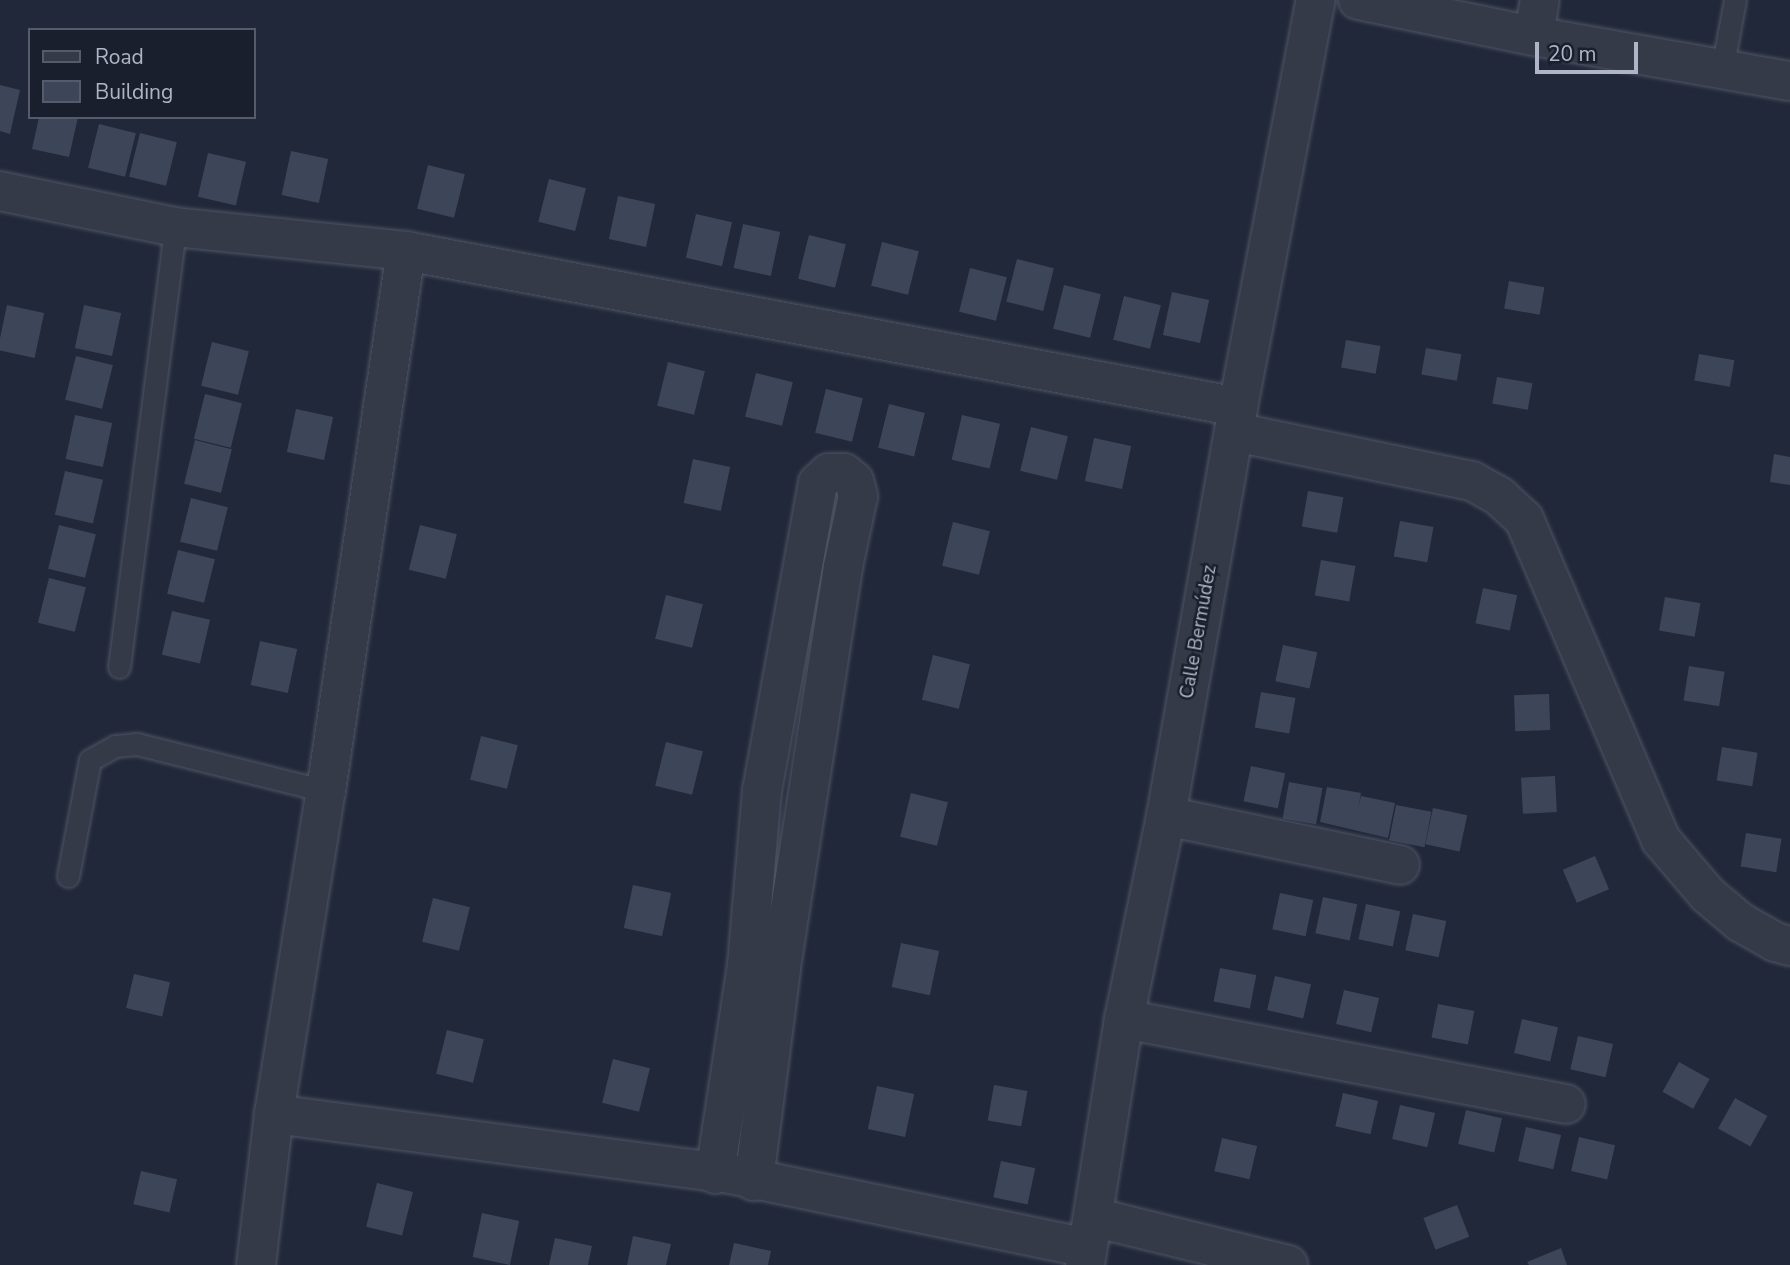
<!DOCTYPE html>
<html>
<head>
<meta charset="utf-8">
<style>
	body { margin:0 }
	#map { position:relative; width:1790px; height:1265px; overflow:hidden; background:#212839; font-family:"Nunito Sans",sans-serif }
	div>[style] { position:absolute }
	.building>* { inset:0; background:#3d4559; transform-origin:0 0 }
	.roads { filter:drop-shadow(0 0 2px #4f5564) drop-shadow(0 0 2px #4f5564) }
	.service>* { height:21px; margin:-10.5px; padding:0 10.5px; transform-origin:10.5px; border-radius:10.5px; background:#353a49 }
	.minor>* { height:38px; margin:-19px; padding:0 19px; transform-origin:19px; border-radius:19px; background:#353a49 }
	.tertiary>* { height:38px; margin:-19px; padding:0 19px; transform-origin:19px; border-radius:19px; background:#353a49 }
	span { translate:-50% -50%; white-space:nowrap; text-align:center; line-height:1.15; -webkit-text-stroke:5px #1a1f2e; paint-order:stroke }
	.street-label { font-size:19px; color:#afb5c6 }
	.legend { position:absolute; left:28px; top:28px; width:228px; height:91px; box-sizing:border-box; background:#1a1f2e; border:2px solid #565b6b; margin:0; padding:9px 12px; list-style:none; font-size:21px; color:#afb5c6 }
	.legend li { display:flex; align-items:center; gap:14px; height:35px }
	.legend b { width:35px; border:2px solid #565b6b }
	.scale { position:absolute; left:1535px; top:42px; width:103px; height:32px; box-sizing:border-box; border:4px solid #afb5c6; border-top:0; padding-left:9px; font-size:21px; line-height:24px; white-space:nowrap; color:#afb5c6; -webkit-text-stroke:5px #1a1f2e; paint-order:stroke }
</style>
</head>
<body>
<div id="map">
	<div class="building">
		<i style="clip-path:polygon(0 85px,20px 90px,10px 134px,0 131px)"></i>
		<i style="clip-path:polygon(39px 117px,78px 117px,69px 157px,32px 149px)"></i>
		<i style="left:99px;top:124px;width:38px;height:45px;rotate:14deg"></i>
		<i style="left:140px;top:133px;width:38px;height:45px;rotate:14deg"></i>
		<i style="left:291px;top:151px;width:38px;height:45px;rotate:12deg"></i>
		<i style="left:208px;top:153px;width:39px;height:45px;rotate:13deg"></i>
		<i style="left:428px;top:165px;width:38px;height:45px;rotate:14deg"></i>
		<i style="left:549px;top:179px;width:38px;height:44px;rotate:14deg"></i>
		<i style="left:618px;top:196px;width:38px;height:44px;rotate:12deg"></i>
		<i style="left:696px;top:214px;width:37px;height:45px;rotate:13deg"></i>
		<i style="left:743px;top:224px;width:38px;height:45px;rotate:12deg"></i>
		<i style="left:809px;top:235px;width:38px;height:45px;rotate:14deg"></i>
		<i style="left:882px;top:242px;width:38px;height:45px;rotate:14deg"></i>
		<i style="left:1017px;top:259px;width:38px;height:44px;rotate:14deg"></i>
		<i style="left:970px;top:268px;width:38px;height:45px;rotate:14deg"></i>
		<i style="left:1509px;top:281px;width:36px;height:28px;rotate:10deg"></i>
		<i style="left:1064px;top:285px;width:38px;height:45px;rotate:14deg"></i>
		<i style="left:1172px;top:292px;width:38px;height:44px;rotate:12deg"></i>
		<i style="left:1124px;top:296px;width:38px;height:45px;rotate:14deg"></i>
		<i style="left:7px;top:305px;width:38px;height:46px;rotate:12deg"></i>
		<i style="left:84px;top:305px;width:38px;height:44px;rotate:12deg"></i>
		<i style="left:1346px;top:340px;width:35px;height:28px;rotate:10deg"></i>
		<i style="left:212px;top:342px;width:38px;height:45px;rotate:14deg"></i>
		<i style="left:1426px;top:348px;width:36px;height:27px;rotate:10deg"></i>
		<i style="left:1699px;top:354px;width:36px;height:27px;rotate:10deg"></i>
		<i style="left:76px;top:356px;width:38px;height:45px;rotate:14deg"></i>
		<i style="left:668px;top:362px;width:38px;height:45px;rotate:14deg"></i>
		<i style="left:756px;top:373px;width:38px;height:45px;rotate:14deg"></i>
		<i style="left:1497px;top:377px;width:36px;height:27px;rotate:10deg"></i>
		<i style="left:826px;top:389px;width:38px;height:45px;rotate:14deg"></i>
		<i style="left:205px;top:394px;width:38px;height:46px;rotate:14deg"></i>
		<i style="left:889px;top:404px;width:37px;height:45px;rotate:14deg"></i>
		<i style="left:296px;top:409px;width:38px;height:44px;rotate:12deg"></i>
		<i style="left:75px;top:415px;width:38px;height:45px;rotate:12deg"></i>
		<i style="left:962px;top:415px;width:39px;height:46px;rotate:13deg"></i>
		<i style="left:1031px;top:427px;width:38px;height:45px;rotate:14deg"></i>
		<i style="left:1094px;top:438px;width:38px;height:44px;rotate:12deg"></i>
		<i style="left:195px;top:440px;width:38px;height:45px;rotate:14deg"></i>
		<i style="clip-path:polygon(1774px 454px,1790px 457px,1790px 485px,1770px 482px)"></i>
		<i style="left:693px;top:459px;width:38px;height:45px;rotate:12deg"></i>
		<i style="left:65px;top:471px;width:39px;height:45px;rotate:13deg"></i>
		<i style="left:1308px;top:491px;width:36px;height:36px;rotate:10deg"></i>
		<i style="left:191px;top:498px;width:38px;height:45px;rotate:14deg"></i>
		<i style="left:1400px;top:521px;width:34px;height:36px;rotate:10deg"></i>
		<i style="left:953px;top:522px;width:38px;height:45px;rotate:14deg"></i>
		<i style="left:59px;top:525px;width:38px;height:45px;rotate:14deg"></i>
		<i style="left:420px;top:525px;width:38px;height:46px;rotate:14deg"></i>
		<i style="left:178px;top:550px;width:38px;height:45px;rotate:14deg"></i>
		<i style="left:1321px;top:560px;width:35px;height:36px;rotate:10deg"></i>
		<i style="left:49px;top:578px;width:38px;height:46px;rotate:14deg"></i>
		<i style="left:1483px;top:588px;width:35px;height:36px;rotate:12deg"></i>
		<i style="left:666px;top:595px;width:38px;height:45px;rotate:14deg"></i>
		<i style="left:1665px;top:597px;width:36px;height:34px;rotate:10deg"></i>
		<i style="left:172px;top:611px;width:39px;height:45px;rotate:13deg"></i>
		<i style="left:260px;top:641px;width:38px;height:45px;rotate:12deg"></i>
		<i style="left:1283px;top:645px;width:35px;height:37px;rotate:12deg"></i>
		<i style="left:933px;top:655px;width:38px;height:46px;rotate:14deg"></i>
		<i style="left:1689px;top:666px;width:36px;height:35px;rotate:9deg"></i>
		<i style="left:1261px;top:692px;width:35px;height:36px;rotate:10deg"></i>
		<i style="left:1549px;top:694px;width:36px;height:35px;rotate:88deg"></i>
		<i style="left:481px;top:736px;width:38px;height:45px;rotate:14deg"></i>
		<i style="left:666px;top:742px;width:38px;height:45px;rotate:14deg"></i>
		<i style="left:1722px;top:747px;width:36px;height:34px;rotate:9deg"></i>
		<i style="left:1251px;top:766px;width:35px;height:36px;rotate:12deg"></i>
		<i style="left:1555px;top:776px;width:36px;height:34px;rotate:87deg"></i>
		<i style="left:1289px;top:782px;width:34px;height:37px;rotate:10deg"></i>
		<i style="clip-path:polygon(1327px 787px,1361px 793px,1358px 808px,1361px 796px,1395px 803px,1388px 838px,1320px 822px)"></i>
		<i style="left:911px;top:793px;width:38px;height:45px;rotate:14deg"></i>
		<i style="left:1396px;top:805px;width:36px;height:36px;rotate:11deg"></i>
		<i style="left:1433px;top:808px;width:35px;height:37px;rotate:12deg"></i>
		<i style="left:1746px;top:833px;width:36px;height:34px;rotate:9deg"></i>
		<i style="left:1595px;top:856px;width:36px;height:35px;rotate:67deg"></i>
		<i style="left:633px;top:885px;width:39px;height:44px;rotate:12deg"></i>
		<i style="left:1280px;top:893px;width:34px;height:37px;rotate:12deg"></i>
		<i style="left:1323px;top:897px;width:35px;height:37px;rotate:12deg"></i>
		<i style="left:433px;top:898px;width:38px;height:45px;rotate:14deg"></i>
		<i style="left:1366px;top:904px;width:35px;height:36px;rotate:12deg"></i>
		<i style="left:1413px;top:914px;width:34px;height:37px;rotate:12deg"></i>
		<i style="left:901px;top:943px;width:39px;height:45px;rotate:12deg"></i>
		<i style="left:1220px;top:968px;width:37px;height:34px;rotate:11deg"></i>
		<i style="left:134px;top:974px;width:37px;height:35px;rotate:13deg"></i>
		<i style="left:1275px;top:976px;width:37px;height:35px;rotate:13deg"></i>
		<i style="left:1344px;top:990px;width:36px;height:35px;rotate:13deg"></i>
		<i style="left:1438px;top:1004px;width:37px;height:34px;rotate:11deg"></i>
		<i style="left:1522px;top:1019px;width:37px;height:35px;rotate:13deg"></i>
		<i style="left:447px;top:1030px;width:38px;height:45px;rotate:14deg"></i>
		<i style="left:1578px;top:1036px;width:36px;height:34px;rotate:13deg"></i>
		<i style="left:613px;top:1059px;width:38px;height:45px;rotate:14deg"></i>
		<i style="left:1679px;top:1062px;width:35px;height:34px;rotate:29deg"></i>
		<i style="left:994px;top:1085px;width:34px;height:36px;rotate:10deg"></i>
		<i style="left:877px;top:1086px;width:38px;height:44px;rotate:12deg"></i>
		<i style="left:1343px;top:1093px;width:36px;height:34px;rotate:13deg"></i>
		<i style="left:1735px;top:1098px;width:37px;height:35px;rotate:29deg"></i>
		<i style="left:1400px;top:1105px;width:36px;height:35px;rotate:13deg"></i>
		<i style="left:1466px;top:1110px;width:37px;height:35px;rotate:13deg"></i>
		<i style="left:1526px;top:1127px;width:36px;height:35px;rotate:13deg"></i>
		<i style="left:1579px;top:1137px;width:37px;height:35px;rotate:13deg"></i>
		<i style="left:1222px;top:1138px;width:36px;height:34px;rotate:13deg"></i>
		<i style="left:1001px;top:1161px;width:35px;height:37px;rotate:12deg"></i>
		<i style="left:141px;top:1171px;width:37px;height:34px;rotate:13deg"></i>
		<i style="left:377px;top:1183px;width:37px;height:45px;rotate:14deg"></i>
		<i style="left:1457px;top:1205px;width:34px;height:36px;rotate:69deg"></i>
		<i style="left:482px;top:1213px;width:38px;height:45px;rotate:12deg"></i>
		<i style="clip-path:polygon(633px 1236px,671px 1244px,666px 1265px,627px 1265px)"></i>
		<i style="clip-path:polygon(555px 1238px,592px 1246px,588px 1265px,549px 1265px)"></i>
		<i style="clip-path:polygon(734px 1243px,771px 1251px,768px 1265px,729px 1265px)"></i>
		<i style="clip-path:polygon(1561px 1248px,1567px 1265px,1529px 1265px,1527px 1262px)"></i>
	</div>
	<div class="roads">
		<div class="service">
			<i style="left:1722px;top:69px;width:70px;rotate:-79.3deg"></i>
			<i style="left:119px;top:667px;width:444px;rotate:-82.7deg"></i>
			<i style="left:68px;top:876px;width:118px;rotate:-79.3deg"></i>
			<i style="left:90px;top:760px;width:29px;rotate:-29deg"></i>
			<i style="left:115px;top:746px;width:22px;rotate:-5deg"></i>
			<i style="left:137px;top:744px;width:195px;rotate:14deg"></i>
		</div>
		<div class="minor">
			<i style="left:1534px;top:36px;width:36px;rotate:-81deg"></i>
			<i style="left:0;top:191px;width:179px;rotate:11.6deg"></i>
			<i style="left:175px;top:227px;width:232px;rotate:5.9deg"></i>
			<i style="left:406px;top:251px;width:846px;rotate:10.62deg"></i>
			<i style="left:1235px;top:432px;width:242px;rotate:11.7deg"></i>
			<i style="left:1472px;top:481px;width:31px;rotate:29deg"></i>
			<i style="left:1499px;top:496px;width:34px;rotate:43deg"></i>
			<i style="left:1524px;top:519px;width:349px;rotate:66.9deg"></i>
			<i style="left:1661px;top:840px;width:72px;rotate:49.5deg"></i>
			<i style="left:1708px;top:895px;width:42px;rotate:40.2deg"></i>
			<i style="left:1740px;top:922px;width:40px;rotate:29.7deg"></i>
			<i style="left:1775px;top:942px;width:16px;rotate:15deg"></i>
			<i style="left:1166px;top:816px;width:239px;rotate:11.8deg"></i>
			<i style="left:1124px;top:1019px;width:450px;rotate:10.9deg"></i>
			<i style="left:274px;top:1114px;width:460px;rotate:7.5deg"></i>
			<i style="left:730px;top:1174px;width:365px;rotate:11.7deg"></i>
			<i style="left:715px;top:1174px;width:211px;rotate:-81.3deg"></i>
			<i style="left:747px;top:965px;width:175px;rotate:-85.1deg"></i>
			<i style="left:762px;top:791px;width:313px;rotate:-79.7deg"></i>
			<i style="left:818px;top:483px;width:15px;rotate:-42deg"></i>
			<i style="left:829px;top:473px;width:15px"></i>
			<i style="left:844px;top:473px;width:13px;rotate:39deg"></i>
			<i style="left:854px;top:481px;width:16px;rotate:75deg"></i>
			<i style="left:858px;top:496px;width:73px;rotate:101.9deg"></i>
			<i style="left:843px;top:567px;width:407px;rotate:98.8deg"></i>
			<i style="left:781px;top:969px;width:214px;rotate:97.3deg"></i>
			<i style="left:1093px;top:1217px;width:201px;rotate:13.8deg"></i>
			<i style="left:256px;top:1265px;width:152px;rotate:-83.2deg"></i>
			<i style="left:274px;top:1114px;width:327px;rotate:-80.9deg"></i>
			<i style="left:326px;top:791px;width:546px;rotate:-81.57deg"></i>
			<i style="left:1085px;top:1265px;width:249px;rotate:-81deg"></i>
			<i style="left:1124px;top:1019px;width:207px;rotate:-78.3deg"></i>
			<i style="left:1166px;top:816px;width:415px;rotate:-80deg"></i>
			<i style="left:1238px;top:407px;width:414px;rotate:-79.2deg"></i>
		</div>
		<div class="tertiary">
			<i style="left:1358px;top:0;width:180px;rotate:11.6deg"></i>
			<i style="left:1534px;top:36px;width:260px;rotate:10deg"></i>
		</div>
	</div>
	<div class="street-label">
		<span style="left:1199px;top:632px;rotate:-80deg">Calle Bermúdez</span>
	</div>
	<ul class="legend">
	<li><b style="height:9px;background:#353a49"></b>Road</li>
	<li><b style="height:19px;background:#3d4559"></b>Building</li>
	</ul>
	<div class="scale">20 m</div>
</div>
</body>
</html>
